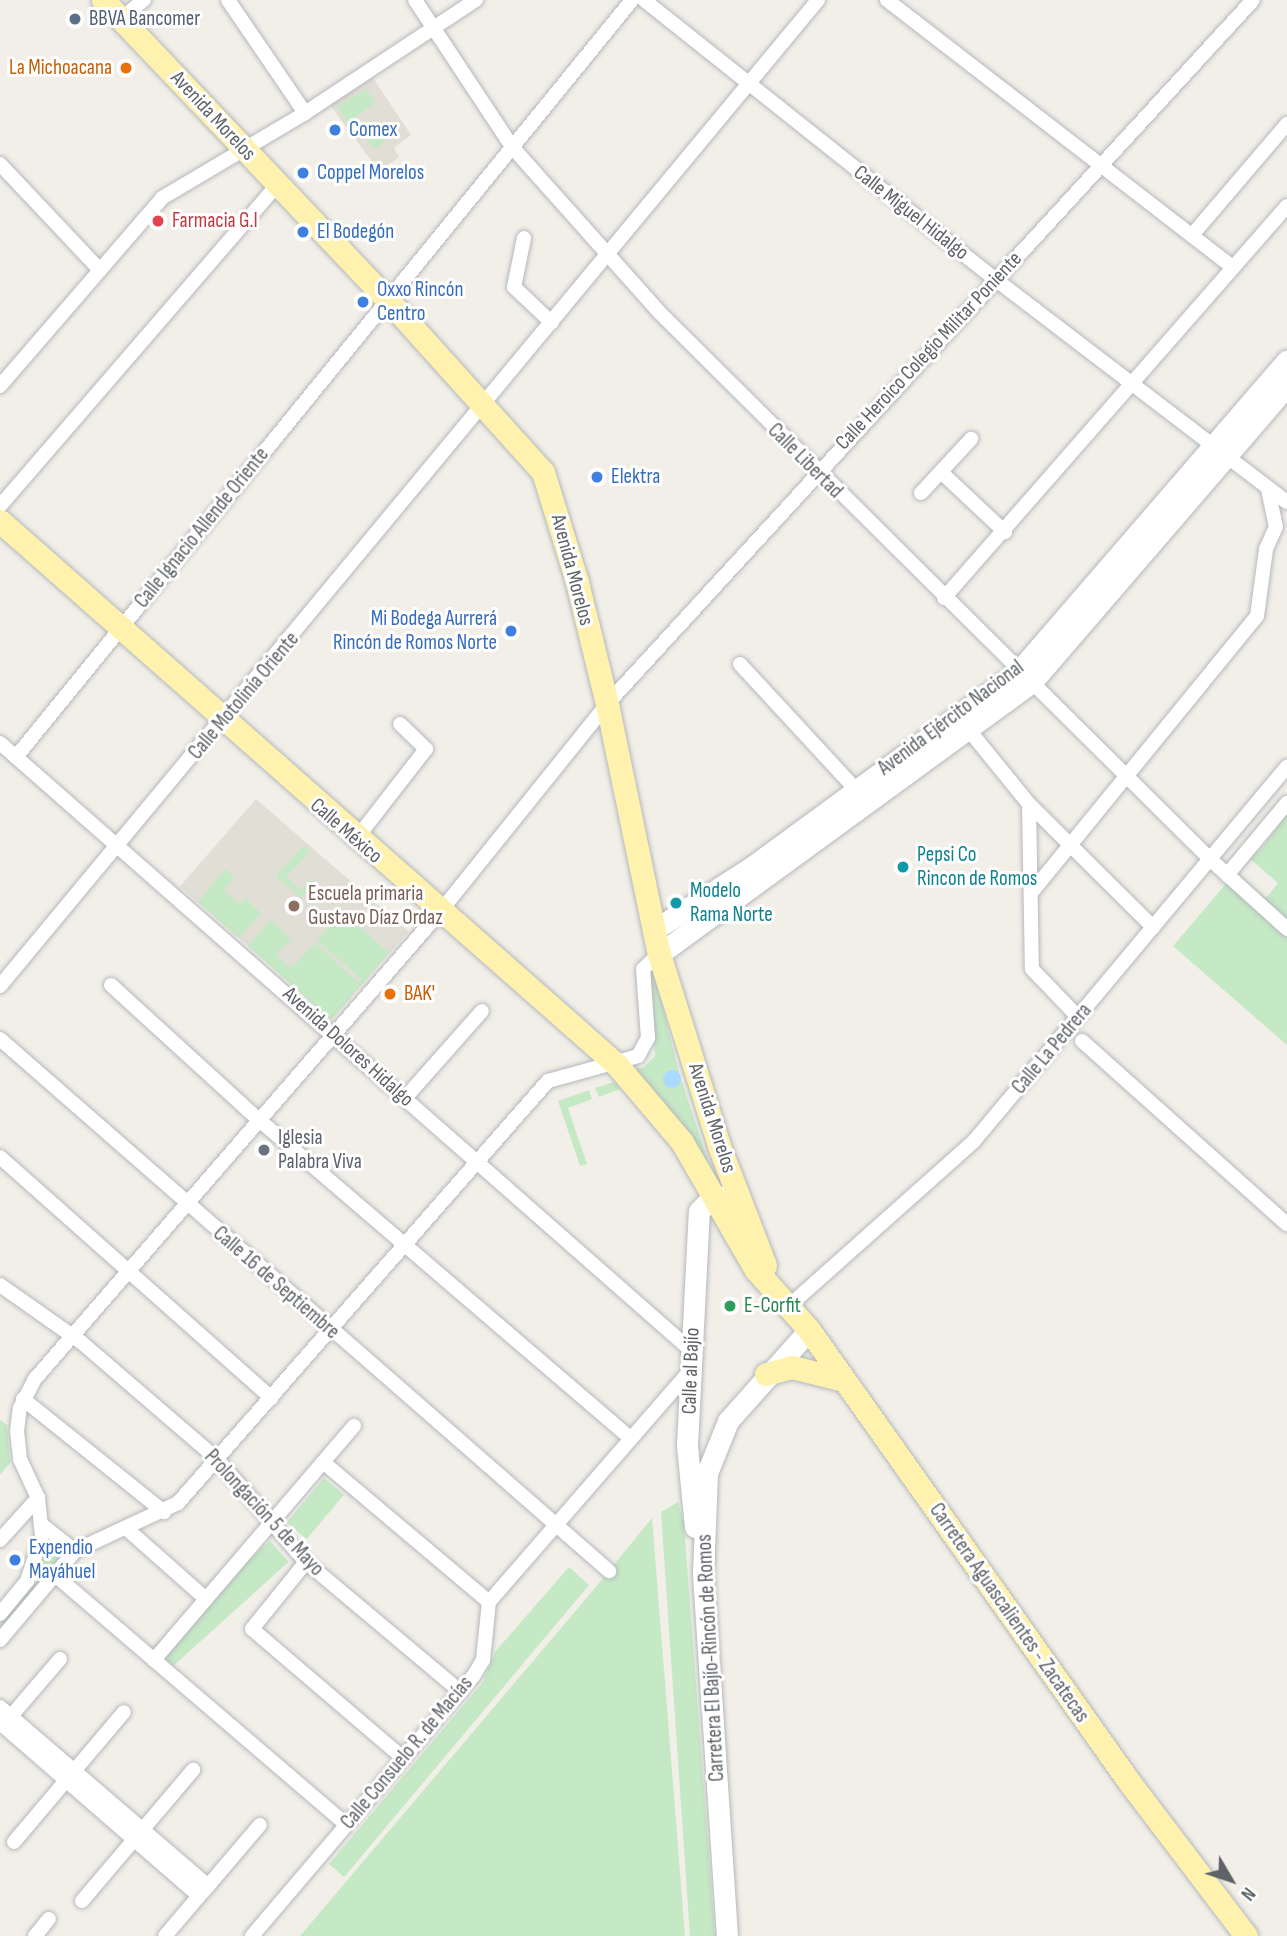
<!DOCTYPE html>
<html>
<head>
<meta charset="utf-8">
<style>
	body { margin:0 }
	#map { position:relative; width:1287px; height:1936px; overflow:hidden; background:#f1efe8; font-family:"Sofia Sans Condensed",sans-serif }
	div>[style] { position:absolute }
	.education>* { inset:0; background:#e1ded6; transform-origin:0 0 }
	.green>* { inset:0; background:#c5e8c5; transform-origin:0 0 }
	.round { border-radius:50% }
	.water>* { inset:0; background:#aadaff }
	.roads { filter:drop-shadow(0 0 2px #b5b8bc) drop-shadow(0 0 2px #b5b8bc) }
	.street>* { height:14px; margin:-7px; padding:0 7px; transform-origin:7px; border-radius:7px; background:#fff }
	.secondary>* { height:21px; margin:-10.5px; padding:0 10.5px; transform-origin:10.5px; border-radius:10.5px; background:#fff }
	.primary>* { height:23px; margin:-11.5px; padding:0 11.5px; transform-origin:11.5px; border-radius:11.5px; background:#fff2af }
	.dots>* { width:19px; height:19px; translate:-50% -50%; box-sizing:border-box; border:4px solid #fff; border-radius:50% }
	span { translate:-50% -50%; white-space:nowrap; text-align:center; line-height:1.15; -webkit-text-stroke:6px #fff; paint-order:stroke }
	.service-label { font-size:21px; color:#4e5e75 }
	.left { translate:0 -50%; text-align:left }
	.food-label { font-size:21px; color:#c56008 }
	.right { translate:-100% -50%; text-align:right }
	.street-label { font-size:21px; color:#5f6368 }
	.shop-label { font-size:21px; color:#366cbe }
	.health-label { font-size:21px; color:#be3a42 }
	.culture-label { font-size:21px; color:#0d838f }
	.education-label { font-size:21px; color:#785e54 }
	.worship-label { font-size:21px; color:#5b616d }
	.leisure-label { font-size:21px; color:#27864d }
	.north { position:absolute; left:1196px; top:1845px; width:70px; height:70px; -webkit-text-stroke:5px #fff; paint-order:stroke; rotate:129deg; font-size:19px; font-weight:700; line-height:28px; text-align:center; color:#5f6368 }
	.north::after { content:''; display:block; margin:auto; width:24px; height:32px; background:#5f6368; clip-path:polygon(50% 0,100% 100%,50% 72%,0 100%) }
</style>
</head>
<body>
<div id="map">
	<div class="education">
		<i style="clip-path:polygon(373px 78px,411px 135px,394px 148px,399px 157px,379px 171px,330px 105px)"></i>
		<i style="left:256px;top:799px;width:202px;height:116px;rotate:41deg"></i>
	</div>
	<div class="green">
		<i style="clip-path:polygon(366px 89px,376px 102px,348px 122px,337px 107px)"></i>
		<i class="round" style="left:368px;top:131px;width:16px;height:16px"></i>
		<i style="clip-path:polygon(1287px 813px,1287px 1045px,1173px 946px,1236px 872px,1266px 898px,1278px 883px,1249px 858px,1262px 848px)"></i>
		<i style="clip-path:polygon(304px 845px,310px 851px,286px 877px,300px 890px,311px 879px,315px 882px,301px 898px,276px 876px)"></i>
		<i style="clip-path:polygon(225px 869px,234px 877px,224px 890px,239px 904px,245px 898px,261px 913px,239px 938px,198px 902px)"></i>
		<i style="clip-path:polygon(342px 912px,389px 953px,331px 1020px,248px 946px,271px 920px,291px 939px,276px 955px,291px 968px,315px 943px,358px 982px,361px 979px,317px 940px)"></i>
		<i style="clip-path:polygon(651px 972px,654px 973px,680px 1076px,717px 1188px,628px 1071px,644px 1067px,655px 1056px)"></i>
		<i style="clip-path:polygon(614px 1082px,620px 1089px,599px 1097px,595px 1088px)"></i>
		<i style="clip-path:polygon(589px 1090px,592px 1099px,568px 1108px,587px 1164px,580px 1166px,558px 1101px)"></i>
		<i style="clip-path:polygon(0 1420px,7px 1425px,10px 1463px,0 1475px)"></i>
		<i style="left:324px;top:1478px;width:26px;height:58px;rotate:40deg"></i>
		<i style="clip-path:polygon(678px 1502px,684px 1524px,715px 1936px,690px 1936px,661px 1512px)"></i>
		<i style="clip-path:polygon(652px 1518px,685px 1936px,300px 1936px,595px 1588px)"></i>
		<i style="clip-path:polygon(47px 1541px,64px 1555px,0 1631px,0 1624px,34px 1582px)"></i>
		<i style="left:270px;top:1541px;width:28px;height:156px;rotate:48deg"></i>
		<i style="clip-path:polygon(569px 1567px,589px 1585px,344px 1877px,329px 1864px,483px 1682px,495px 1652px)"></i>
	</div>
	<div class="water">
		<i class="round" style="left:663px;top:1070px;width:18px;height:18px"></i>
	</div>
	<div class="roads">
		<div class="street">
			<i style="left:228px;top:0;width:137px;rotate:55.7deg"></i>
			<i style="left:415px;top:0;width:178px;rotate:56.5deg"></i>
			<i style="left:513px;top:148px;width:220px;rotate:48.3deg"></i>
			<i style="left:659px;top:312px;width:778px;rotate:44.79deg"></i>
			<i style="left:1211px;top:860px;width:103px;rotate:42.2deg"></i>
			<i style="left:644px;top:0;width:448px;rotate:38.5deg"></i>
			<i style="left:995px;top:279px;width:367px;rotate:37.4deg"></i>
			<i style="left:887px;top:0;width:437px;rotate:37.7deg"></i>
			<i style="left:121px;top:19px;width:30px;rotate:-40deg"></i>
			<i style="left:0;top:164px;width:146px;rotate:46.7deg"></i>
			<i style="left:1193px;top:234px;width:145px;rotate:-49.5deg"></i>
			<i style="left:524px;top:238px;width:50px;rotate:101.5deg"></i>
			<i style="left:514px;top:287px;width:52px;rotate:43.5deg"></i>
			<i style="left:0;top:386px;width:248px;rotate:-49.2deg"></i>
			<i style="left:162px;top:198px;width:166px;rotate:-30.7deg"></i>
			<i style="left:305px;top:113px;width:205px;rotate:-33.5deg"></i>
			<i style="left:941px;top:472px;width:88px;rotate:43.2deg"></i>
			<i style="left:921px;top:493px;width:74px;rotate:-47.2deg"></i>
			<i style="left:0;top:506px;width:424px;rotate:-49.2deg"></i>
			<i style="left:944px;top:598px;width:521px;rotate:-48.81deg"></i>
			<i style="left:740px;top:664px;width:180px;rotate:47.3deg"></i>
			<i style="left:968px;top:729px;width:97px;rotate:50.9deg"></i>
			<i style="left:1029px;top:804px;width:175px;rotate:44.8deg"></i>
			<i style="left:0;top:743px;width:924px;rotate:41.31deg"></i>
			<i style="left:16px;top:757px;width:976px;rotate:-50.86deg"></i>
			<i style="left:1029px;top:804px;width:165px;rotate:89deg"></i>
			<i style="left:1032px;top:969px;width:66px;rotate:46.2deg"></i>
			<i style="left:356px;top:839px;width:114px;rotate:-52.1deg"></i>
			<i style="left:426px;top:749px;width:36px;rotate:-136deg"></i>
			<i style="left:1227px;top:875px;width:94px;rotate:-50.2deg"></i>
			<i style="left:1031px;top:893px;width:357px;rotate:-50.8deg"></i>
			<i style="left:1257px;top:616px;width:68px;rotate:-82.3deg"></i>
			<i style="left:1266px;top:549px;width:24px;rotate:-66deg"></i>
			<i style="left:1276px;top:527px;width:39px;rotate:-102deg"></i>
			<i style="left:111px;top:985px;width:199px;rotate:42.4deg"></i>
			<i style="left:258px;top:1119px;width:491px;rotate:40.6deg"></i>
			<i style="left:0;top:986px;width:1281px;rotate:-50.32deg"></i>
			<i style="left:0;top:1039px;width:809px;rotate:41.14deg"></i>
			<i style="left:1082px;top:1041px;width:275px;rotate:41.8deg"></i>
			<i style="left:405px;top:1098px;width:116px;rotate:-48.5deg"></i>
			<i style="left:0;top:1157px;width:363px;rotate:41.6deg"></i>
			<i style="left:0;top:1285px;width:99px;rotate:35.1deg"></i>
			<i style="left:81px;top:1342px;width:179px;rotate:40.7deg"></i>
			<i style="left:217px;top:1459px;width:136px;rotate:49.2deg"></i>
			<i style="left:306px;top:1562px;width:202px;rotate:40deg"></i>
			<i style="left:790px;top:1305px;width:246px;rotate:-41.7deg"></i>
			<i style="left:974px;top:1141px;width:488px;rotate:-50.1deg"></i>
			<i style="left:23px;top:1399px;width:181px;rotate:38.7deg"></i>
			<i style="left:323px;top:1462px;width:217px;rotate:40.1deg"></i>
			<i style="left:42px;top:1525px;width:42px;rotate:38.2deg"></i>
			<i style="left:127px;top:1529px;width:104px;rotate:41.5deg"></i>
			<i style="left:0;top:1540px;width:57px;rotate:-47.9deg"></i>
			<i style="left:306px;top:1562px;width:86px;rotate:128.9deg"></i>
			<i style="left:252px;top:1629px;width:199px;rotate:40.5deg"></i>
			<i style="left:55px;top:1575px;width:383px;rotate:40.6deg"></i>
			<i style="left:0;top:1614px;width:43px;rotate:-50.7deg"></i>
			<i style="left:27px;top:1581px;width:47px;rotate:-71.6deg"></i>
			<i style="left:42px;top:1536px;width:38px;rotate:-96deg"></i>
			<i style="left:38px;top:1498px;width:43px;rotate:-114.8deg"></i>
			<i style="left:20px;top:1459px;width:28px;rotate:-96deg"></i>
			<i style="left:17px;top:1431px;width:23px;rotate:-83deg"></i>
			<i style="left:20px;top:1408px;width:33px;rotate:-63deg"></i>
			<i style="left:35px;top:1379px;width:618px;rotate:-49.07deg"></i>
			<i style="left:440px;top:912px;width:267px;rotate:-51.2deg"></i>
			<i style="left:607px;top:704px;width:955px;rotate:-47.46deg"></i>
			<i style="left:0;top:1640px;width:116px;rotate:-49.9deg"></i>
			<i style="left:75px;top:1551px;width:114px;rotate:-25deg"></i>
			<i style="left:178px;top:1503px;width:561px;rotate:-48.76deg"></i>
			<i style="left:548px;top:1081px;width:93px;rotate:-15.5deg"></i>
			<i style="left:638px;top:1056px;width:21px;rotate:-61deg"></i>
			<i style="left:648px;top:1038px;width:69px;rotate:-94.1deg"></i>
			<i style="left:643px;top:969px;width:22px;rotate:-43deg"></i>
			<i style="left:154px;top:1660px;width:308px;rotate:-49.5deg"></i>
			<i style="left:0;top:1707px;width:274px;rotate:40.7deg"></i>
			<i style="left:208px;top:1886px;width:13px;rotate:132deg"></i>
			<i style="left:199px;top:1896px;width:264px;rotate:-139deg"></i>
			<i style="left:6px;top:1722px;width:83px;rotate:-49.4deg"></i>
			<i style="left:14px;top:1842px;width:170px;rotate:-49.8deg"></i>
			<i style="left:208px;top:1886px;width:80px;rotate:-49.6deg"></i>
			<i style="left:82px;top:1901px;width:172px;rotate:-49.7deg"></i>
			<i style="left:35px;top:1936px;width:22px;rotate:-51deg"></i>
			<i style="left:165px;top:1936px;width:52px;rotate:-49.6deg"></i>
			<i style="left:252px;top:1936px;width:343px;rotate:-49.6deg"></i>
			<i style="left:474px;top:1675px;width:17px;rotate:-59deg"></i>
			<i style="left:483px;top:1660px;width:58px;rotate:-84.1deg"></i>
			<i style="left:489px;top:1602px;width:308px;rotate:-49deg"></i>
		</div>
		<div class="secondary">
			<i style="left:654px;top:930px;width:118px;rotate:-32.9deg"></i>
			<i style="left:753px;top:866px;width:330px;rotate:-36.2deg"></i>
			<i style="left:1019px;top:671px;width:410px;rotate:-49.2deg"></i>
			<i style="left:659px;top:954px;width:460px;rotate:-36.1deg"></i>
			<i style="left:1031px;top:683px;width:393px;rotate:-49.3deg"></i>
			<i style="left:695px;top:1527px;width:82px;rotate:-95.6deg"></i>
			<i style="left:687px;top:1445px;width:234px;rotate:-87.1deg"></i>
			<i style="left:699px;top:1211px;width:18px;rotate:-45deg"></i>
			<i style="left:712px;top:1198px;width:17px;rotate:-7deg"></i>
			<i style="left:727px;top:1936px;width:363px;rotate:-93.8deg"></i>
			<i style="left:703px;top:1574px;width:101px;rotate:-87.7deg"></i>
			<i style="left:707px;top:1473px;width:56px;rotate:-68deg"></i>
			<i style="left:728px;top:1421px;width:122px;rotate:-48.3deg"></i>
		</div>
		<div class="primary">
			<i style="left:103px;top:0;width:414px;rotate:46.5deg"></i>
			<i style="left:388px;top:300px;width:232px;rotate:48deg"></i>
			<i style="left:543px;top:472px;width:115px;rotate:72.8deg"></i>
			<i style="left:577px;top:582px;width:126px;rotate:76.2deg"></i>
			<i style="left:607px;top:704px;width:255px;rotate:78.3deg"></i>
			<i style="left:659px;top:954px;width:201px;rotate:72.6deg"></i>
			<i style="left:719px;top:1146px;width:128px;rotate:68.9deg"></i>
			<i style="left:0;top:521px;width:823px;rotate:41.4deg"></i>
			<i style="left:617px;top:1065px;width:101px;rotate:49.8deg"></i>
			<i style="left:682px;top:1142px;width:148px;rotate:60deg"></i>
			<i style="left:756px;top:1270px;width:80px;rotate:48.5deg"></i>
			<i style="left:809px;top:1330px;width:555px;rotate:54.68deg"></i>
			<i style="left:1130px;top:1783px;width:192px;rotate:52.8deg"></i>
			<i style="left:766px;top:1374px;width:27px;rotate:-15deg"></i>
			<i style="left:792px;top:1367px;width:54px;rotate:14deg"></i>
		</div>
	</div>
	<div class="dots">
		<i style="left:75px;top:19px;background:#5c6f8a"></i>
		<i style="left:126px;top:68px;background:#e8710a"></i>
		<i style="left:335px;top:130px;background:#3f7fe0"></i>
		<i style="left:303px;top:173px;background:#3f7fe0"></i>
		<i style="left:158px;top:221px;background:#e0444e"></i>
		<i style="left:303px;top:232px;background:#3f7fe0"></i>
		<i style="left:363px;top:302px;background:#3f7fe0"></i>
		<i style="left:597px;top:477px;background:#3f7fe0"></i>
		<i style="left:511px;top:631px;background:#3f7fe0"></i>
		<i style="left:903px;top:867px;background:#0f9aa8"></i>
		<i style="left:676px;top:903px;background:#0f9aa8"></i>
		<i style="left:294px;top:906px;background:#8d6e63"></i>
		<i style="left:390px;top:994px;background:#e8710a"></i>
		<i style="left:264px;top:1150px;background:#6b7280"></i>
		<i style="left:730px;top:1306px;background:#2e9e5b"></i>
		<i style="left:15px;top:1560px;background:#3f7fe0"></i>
	</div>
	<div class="service-label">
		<span class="left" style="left:89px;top:19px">BBVA Bancomer</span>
	</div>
	<div class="food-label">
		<span class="right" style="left:112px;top:68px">La Michoacana</span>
		<span class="left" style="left:404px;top:994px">BAK'</span>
	</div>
	<div class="street-label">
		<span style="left:213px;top:116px;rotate:47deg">Avenida Morelos</span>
		<span style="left:911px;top:213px;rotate:38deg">Calle Miguel Hidalgo</span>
		<span style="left:929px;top:351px;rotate:-47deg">Calle Heroico Colegio Militar Poniente</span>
		<span style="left:805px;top:461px;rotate:45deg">Calle Libertad</span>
		<span style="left:202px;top:528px;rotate:-51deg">Calle Ignacio Allende Oriente</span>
		<span style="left:572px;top:570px;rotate:75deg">Avenida Morelos</span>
		<span style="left:244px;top:696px;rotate:-50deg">Calle Motolinía Oriente</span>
		<span style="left:951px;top:718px;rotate:-37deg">Avenida Ejército Nacional</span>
		<span style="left:346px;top:831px;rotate:41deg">Calle México</span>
		<span style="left:348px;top:1047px;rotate:42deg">Avenida Dolores Hidalgo</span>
		<span style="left:1052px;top:1049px;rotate:-50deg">Calle La Pedrera</span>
		<span style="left:712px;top:1118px;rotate:72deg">Avenida Morelos</span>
		<span style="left:276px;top:1283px;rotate:41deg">Calle 16 de Septiembre</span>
		<span style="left:691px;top:1371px;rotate:-88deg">Calle al Bajío</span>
		<span style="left:264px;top:1513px;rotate:47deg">Prolongación 5 de Mayo</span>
		<span style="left:1009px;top:1613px;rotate:55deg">Carretera Aguascalientes - Zacatecas</span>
		<span style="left:711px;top:1658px;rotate:-93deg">Carretera El Bajío-Rincón de Romos</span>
		<span style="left:407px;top:1753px;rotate:-50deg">Calle Consuelo R. de Macías</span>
	</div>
	<div class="shop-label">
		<span class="left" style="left:349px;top:130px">Comex</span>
		<span class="left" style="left:317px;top:173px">Coppel Morelos</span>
		<span class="left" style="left:317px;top:232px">El Bodegón</span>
		<span class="left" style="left:377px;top:302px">Oxxo Rincón<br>Centro</span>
		<span class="left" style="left:611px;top:477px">Elektra</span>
		<span class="right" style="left:497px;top:631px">Mi Bodega Aurrerá<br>Rincón de Romos Norte</span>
		<span class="left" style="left:29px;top:1560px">Expendio<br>Mayáhuel</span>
	</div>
	<div class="health-label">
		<span class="left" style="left:172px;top:221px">Farmacia G.I</span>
	</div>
	<div class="culture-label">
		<span class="left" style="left:917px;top:867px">Pepsi Co<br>Rincon de Romos</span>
		<span class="left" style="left:690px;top:903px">Modelo<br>Rama Norte</span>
	</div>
	<div class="education-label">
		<span class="left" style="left:308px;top:906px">Escuela primaria<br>Gustavo Díaz Ordaz</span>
	</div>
	<div class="worship-label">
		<span class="left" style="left:278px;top:1150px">Iglesia<br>Palabra Viva</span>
	</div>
	<div class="leisure-label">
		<span class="left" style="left:744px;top:1306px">E-Corfit</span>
	</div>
	<div class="north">N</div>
</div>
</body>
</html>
